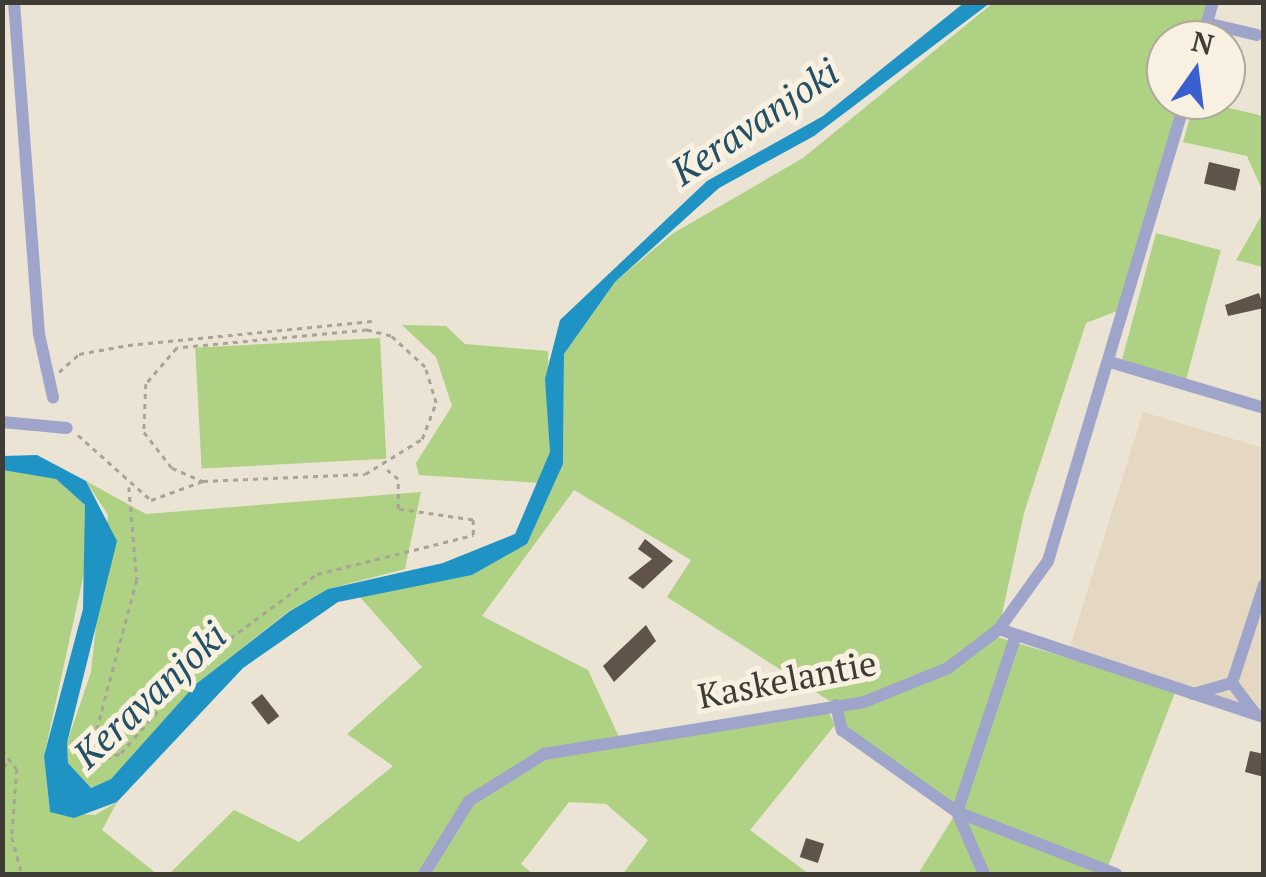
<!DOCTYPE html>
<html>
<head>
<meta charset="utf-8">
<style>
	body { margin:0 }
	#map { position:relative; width:1266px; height:877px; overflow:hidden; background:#ebe3d4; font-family:"PT Serif",serif }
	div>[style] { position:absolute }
	.built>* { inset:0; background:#e4d8c2 }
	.green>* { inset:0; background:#aed183; transform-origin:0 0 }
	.water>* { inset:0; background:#1f94c4 }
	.building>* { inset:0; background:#5f534a; transform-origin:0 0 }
	.path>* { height:2.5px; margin-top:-1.25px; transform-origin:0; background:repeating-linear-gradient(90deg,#aaa498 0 5px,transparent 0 10px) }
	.minor>* { height:12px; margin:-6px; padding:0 6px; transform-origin:6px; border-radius:6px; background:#9fa5ca }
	span { translate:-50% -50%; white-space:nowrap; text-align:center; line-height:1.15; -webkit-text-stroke:10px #f8f0e1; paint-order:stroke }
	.street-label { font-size:35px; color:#3f3c36 }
	.water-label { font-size:38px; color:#245065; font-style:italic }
	.frame { position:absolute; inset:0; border:5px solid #3f3c36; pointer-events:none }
	.north { position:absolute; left:1146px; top:20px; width:100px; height:100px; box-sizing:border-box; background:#f8f0e1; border:2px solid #aea89d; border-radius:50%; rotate:14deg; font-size:28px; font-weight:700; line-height:40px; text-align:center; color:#3f3c36 }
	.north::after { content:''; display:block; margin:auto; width:35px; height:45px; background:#3a5fd0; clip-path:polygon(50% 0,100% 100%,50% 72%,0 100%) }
</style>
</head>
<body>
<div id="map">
	<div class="built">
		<i style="clip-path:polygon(1143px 412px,1263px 448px,1263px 711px,1069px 650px)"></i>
	</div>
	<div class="green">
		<i style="clip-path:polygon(993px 3px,1213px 3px,1202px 40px,1166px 40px,1166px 100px,1185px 100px,1125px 308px,1086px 323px,1024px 513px,997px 637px,1176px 690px,1105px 874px,918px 874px,956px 813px,842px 730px,836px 705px,667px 597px,691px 560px,574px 490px,482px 616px,588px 670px,619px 737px,826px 707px,835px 725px,750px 830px,809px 874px,623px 874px,648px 840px,606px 804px,569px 802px,521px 864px,533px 874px,169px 874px,234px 810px,299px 842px,393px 766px,347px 734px,422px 667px,359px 596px,472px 575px,527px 544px,563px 464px,564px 354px,615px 282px,672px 234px,803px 158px)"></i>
		<i style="clip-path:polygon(1195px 100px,1263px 116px,1263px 192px,1247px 156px,1183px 142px)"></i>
		<i style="clip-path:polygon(1263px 213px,1263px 267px,1236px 260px)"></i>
		<i style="left:1156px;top:233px;width:67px;height:136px;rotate:15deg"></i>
		<i style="clip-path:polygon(402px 325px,446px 326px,465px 344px,548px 351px,550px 452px,541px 483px,419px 475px,416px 463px,452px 406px,436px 357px)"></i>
		<i style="left:380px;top:338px;width:121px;height:185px;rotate:87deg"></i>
		<i style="clip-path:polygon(18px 469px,56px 479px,85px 505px,90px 546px,44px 756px,50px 812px,95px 815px,117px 802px,102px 830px,157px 874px,3px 874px,2px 470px)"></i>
		<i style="clip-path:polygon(86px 481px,146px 514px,421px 492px,405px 569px,328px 589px,289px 611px,196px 684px,111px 779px,91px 788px,68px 763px,67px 743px,91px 672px,108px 515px)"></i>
	</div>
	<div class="water">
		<i style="clip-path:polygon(965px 2px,990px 3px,814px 136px,719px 188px,615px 282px,564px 354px,563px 464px,527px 544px,472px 575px,338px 602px,243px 668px,117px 802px,74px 818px,50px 812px,44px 756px,83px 609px,85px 505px,56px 479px,3px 470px,3px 456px,37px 455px,86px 481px,117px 541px,67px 743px,68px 763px,91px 788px,111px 779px,196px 684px,290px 611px,328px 589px,443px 563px,515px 534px,550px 452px,545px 379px,560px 320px,707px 181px,823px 116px)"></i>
	</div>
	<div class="building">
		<i style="clip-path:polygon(1226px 47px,1239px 49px,1232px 96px,1226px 96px)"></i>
		<i style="left:1209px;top:162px;width:32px;height:22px;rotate:13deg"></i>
		<i style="clip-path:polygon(1259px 293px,1264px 308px,1228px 316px,1225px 305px)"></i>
		<i style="clip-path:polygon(645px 539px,673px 561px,643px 589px,628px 578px,652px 559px,638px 549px)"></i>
		<i style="clip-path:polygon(646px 625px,656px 641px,614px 682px,603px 666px)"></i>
		<i style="left:262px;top:694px;width:28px;height:14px;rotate:52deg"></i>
		<i style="clip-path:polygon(1250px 751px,1264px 754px,1264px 777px,1245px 772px)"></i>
		<i style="left:806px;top:838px;width:19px;height:20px;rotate:18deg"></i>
	</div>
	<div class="path">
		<i style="left:59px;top:372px;width:27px;rotate:-42deg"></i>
		<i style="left:79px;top:354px;width:50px;rotate:-10.4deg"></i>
		<i style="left:128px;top:345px;width:245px;rotate:-5.6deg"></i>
		<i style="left:78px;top:435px;width:98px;rotate:41.7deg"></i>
		<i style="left:151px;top:500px;width:55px;rotate:-20.1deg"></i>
		<i style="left:203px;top:481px;width:162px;rotate:-2.5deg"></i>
		<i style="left:365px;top:474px;width:67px;rotate:-31.6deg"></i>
		<i style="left:422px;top:439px;width:39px;rotate:-69deg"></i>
		<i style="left:436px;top:403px;width:38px;rotate:-107deg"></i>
		<i style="left:425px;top:367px;width:46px;rotate:-137.6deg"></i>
		<i style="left:391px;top:336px;width:25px;rotate:-166deg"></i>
		<i style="left:367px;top:330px;width:191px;rotate:174.6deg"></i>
		<i style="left:177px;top:348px;width:48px;rotate:130.7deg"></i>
		<i style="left:146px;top:384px;width:48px;rotate:92.4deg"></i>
		<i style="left:144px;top:432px;width:46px;rotate:52.1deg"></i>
		<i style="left:172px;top:468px;width:34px;rotate:23deg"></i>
		<i style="left:129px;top:487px;width:93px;rotate:85.1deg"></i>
		<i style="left:137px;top:580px;width:166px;rotate:105deg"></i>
		<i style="left:94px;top:740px;width:22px;rotate:85deg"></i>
		<i style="left:96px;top:762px;width:27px;rotate:-20deg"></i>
		<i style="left:121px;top:753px;width:129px;rotate:-48.8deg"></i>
		<i style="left:206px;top:656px;width:138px;rotate:-36.5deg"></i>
		<i style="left:317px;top:574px;width:161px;rotate:-14deg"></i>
		<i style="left:473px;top:535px;width:15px;rotate:-90deg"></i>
		<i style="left:473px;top:520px;width:76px;rotate:-171.7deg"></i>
		<i style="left:398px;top:509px;width:30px;rotate:-90deg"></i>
		<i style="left:398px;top:479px;width:14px;rotate:-141deg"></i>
		<i style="left:2px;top:750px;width:24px;rotate:52deg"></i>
		<i style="left:17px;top:769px;width:68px;rotate:94.2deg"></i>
		<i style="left:12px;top:837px;width:38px;rotate:75deg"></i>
		<i style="left:2px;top:766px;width:9px;rotate:-18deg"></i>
		<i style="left:1261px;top:874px;width:6px;rotate:-59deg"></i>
	</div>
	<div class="minor">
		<i style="left:14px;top:2px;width:333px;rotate:85.7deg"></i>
		<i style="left:39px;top:334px;width:65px;rotate:77.5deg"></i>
		<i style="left:1206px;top:23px;width:52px;rotate:13.2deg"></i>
		<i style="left:1202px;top:40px;width:40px;rotate:-74deg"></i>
		<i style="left:1110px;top:362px;width:161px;rotate:16.6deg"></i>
		<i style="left:2px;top:422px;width:65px;rotate:5.3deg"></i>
		<i style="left:999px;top:629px;width:279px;rotate:18.4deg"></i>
		<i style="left:1014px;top:641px;width:180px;rotate:108.4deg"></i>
		<i style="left:957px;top:812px;width:171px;rotate:21.3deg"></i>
		<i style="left:1232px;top:683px;width:38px;rotate:53deg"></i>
		<i style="left:1193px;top:694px;width:41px;rotate:-15.8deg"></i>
		<i style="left:1232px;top:683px;width:103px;rotate:-71.9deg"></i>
		<i style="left:836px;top:705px;width:26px;rotate:77deg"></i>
		<i style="left:842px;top:730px;width:141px;rotate:35.5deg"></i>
		<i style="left:957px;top:812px;width:68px;rotate:66.5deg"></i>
		<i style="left:424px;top:874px;width:86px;rotate:-58.3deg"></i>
		<i style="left:469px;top:801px;width:89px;rotate:-32.1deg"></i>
		<i style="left:544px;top:754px;width:324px;rotate:-9.2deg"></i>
		<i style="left:864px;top:702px;width:91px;rotate:-22deg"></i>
		<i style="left:948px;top:668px;width:64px;rotate:-37.4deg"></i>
		<i style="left:999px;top:629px;width:84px;rotate:-54.2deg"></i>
		<i style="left:1048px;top:561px;width:481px;rotate:-73.4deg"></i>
	</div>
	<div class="street-label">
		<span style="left:787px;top:679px;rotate:-11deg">Kaskelantie</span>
	</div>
	<div class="water-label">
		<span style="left:755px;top:122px;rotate:-34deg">Keravanjoki</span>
		<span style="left:150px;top:695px;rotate:-43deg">Keravanjoki</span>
	</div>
	<div class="frame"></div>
	<div class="north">N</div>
</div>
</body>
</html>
